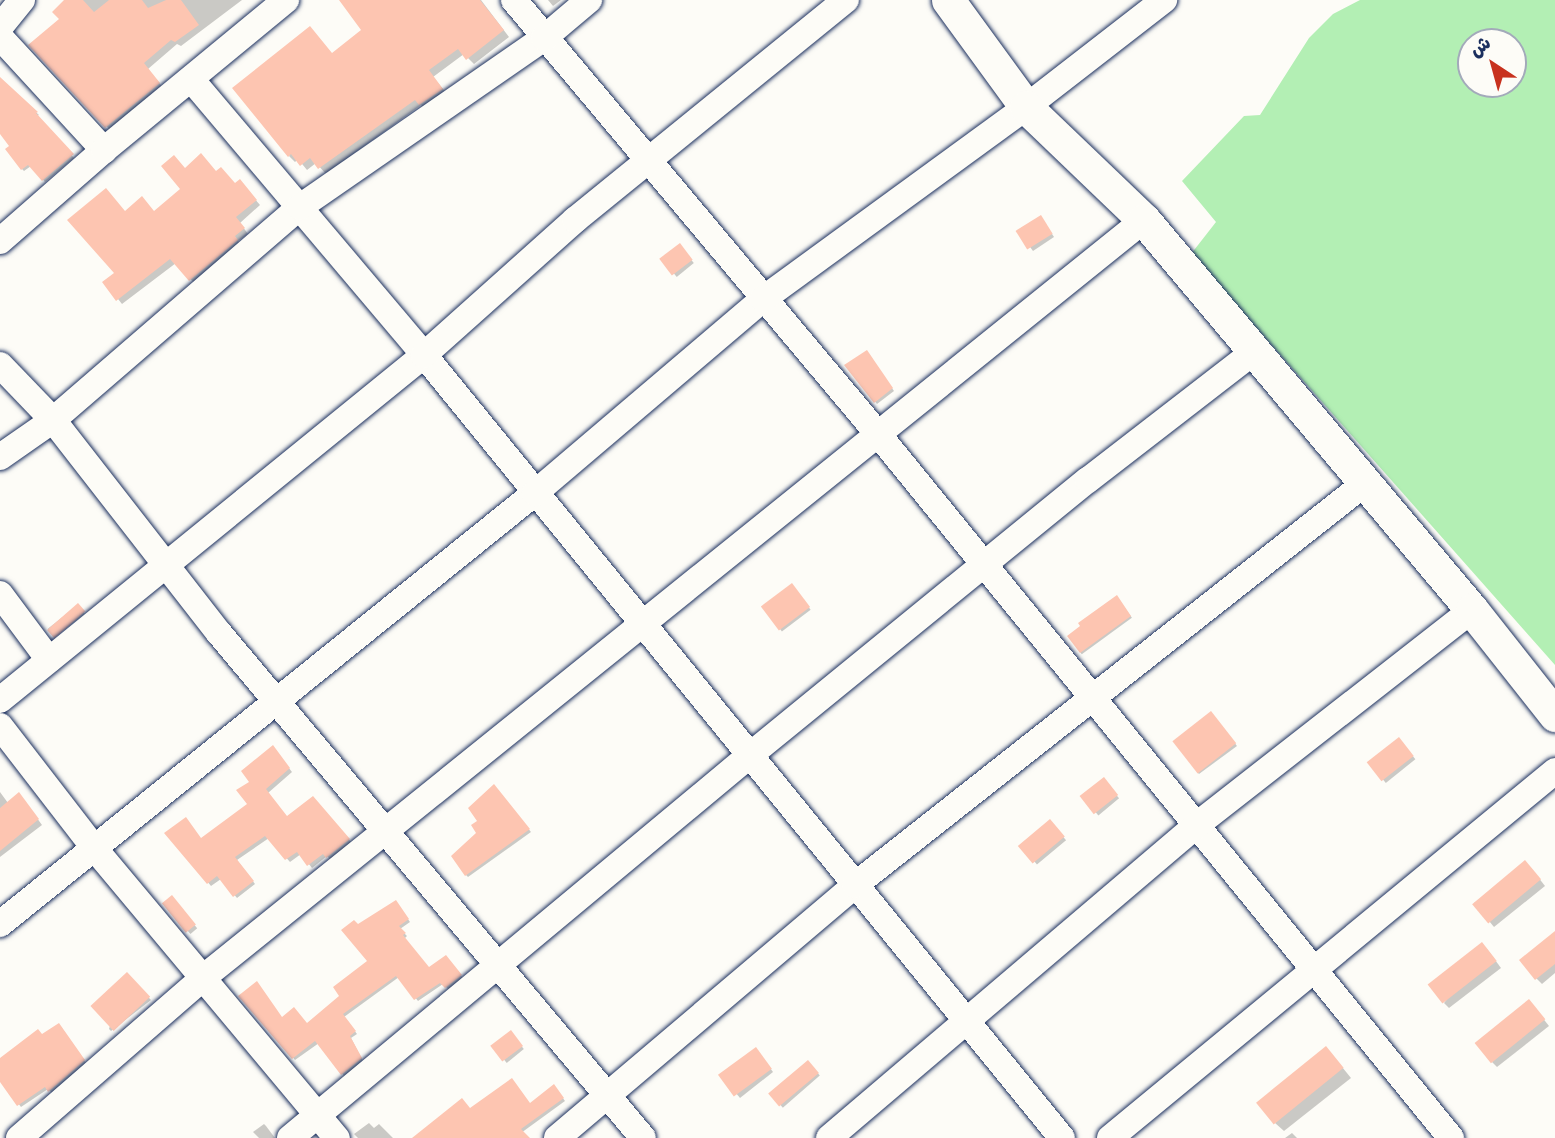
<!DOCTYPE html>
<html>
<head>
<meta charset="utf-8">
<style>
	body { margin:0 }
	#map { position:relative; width:1555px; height:1138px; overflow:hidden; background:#fdfcf7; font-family:"Balsamiq Sans","Playpen Sans Arabic",sans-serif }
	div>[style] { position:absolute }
	.green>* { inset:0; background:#b3efb4 }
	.shadow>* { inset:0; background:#0003; transform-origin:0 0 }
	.building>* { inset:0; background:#fdc5b1; transform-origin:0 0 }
	.roads { filter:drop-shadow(0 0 2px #1b2f5e) drop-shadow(0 0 2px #1b2f5e) }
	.minor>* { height:26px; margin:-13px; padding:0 13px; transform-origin:13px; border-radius:13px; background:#fdfcf7 }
	.tertiary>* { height:33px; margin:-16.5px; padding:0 16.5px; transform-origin:16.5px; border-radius:16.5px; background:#fdfcf7 }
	span { translate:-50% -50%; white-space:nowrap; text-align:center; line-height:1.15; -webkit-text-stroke:6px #fdfcf7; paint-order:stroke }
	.north { position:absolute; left:1457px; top:28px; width:70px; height:70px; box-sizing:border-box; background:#fdfcf7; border:2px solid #a3aaba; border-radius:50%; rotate:324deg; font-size:19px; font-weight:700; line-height:28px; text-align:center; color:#1b2f5e }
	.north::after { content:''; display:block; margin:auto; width:24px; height:32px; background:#c8321e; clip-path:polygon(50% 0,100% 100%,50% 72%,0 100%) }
</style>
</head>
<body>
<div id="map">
	<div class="green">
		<i style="clip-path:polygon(evenodd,1360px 0,1555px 0,1555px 665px,1191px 254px,1216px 222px,1182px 181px,1244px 116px,1260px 115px,1309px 38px,1333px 14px,1360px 0,1471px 42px,1513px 42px,1513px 84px,1471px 84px,1471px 42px)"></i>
	</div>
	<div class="shadow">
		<i style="clip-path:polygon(67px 0,242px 0,181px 46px,177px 44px,148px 69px,164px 89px,112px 132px,31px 45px,61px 19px)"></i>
		<i style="clip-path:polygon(347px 0,481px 0,509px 37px,474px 64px,464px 54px,433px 77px,448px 95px,427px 110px,421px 105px,326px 174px,316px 163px,307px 170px,298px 159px,295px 162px,289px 156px,332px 55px,364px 30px)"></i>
		<i style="clip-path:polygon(548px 0,561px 0,553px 6px)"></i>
		<i style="clip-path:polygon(0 80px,39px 115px,37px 116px,74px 158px,45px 182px,31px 166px,24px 171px,22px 169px,12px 146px,0 131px)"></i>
		<i style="clip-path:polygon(185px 170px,217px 173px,235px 185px,244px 186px,260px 205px,240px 223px,248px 234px,238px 241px,241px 245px,195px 284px,176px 263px,122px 304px,118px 299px,116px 273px,125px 213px,155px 213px,182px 189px)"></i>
		<i style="clip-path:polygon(1043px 220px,1054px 237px,1033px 251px,1019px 232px)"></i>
		<i style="left:680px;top:246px;width:22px;height:22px;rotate:51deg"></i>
		<i style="clip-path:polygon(869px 354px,894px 391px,877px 404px,846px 366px)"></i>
		<i style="left:792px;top:585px;width:31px;height:36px;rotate:53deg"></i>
		<i style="left:1119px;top:600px;width:22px;height:62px;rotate:54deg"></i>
		<i style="left:78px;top:605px;width:11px;height:38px;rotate:52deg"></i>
		<i style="clip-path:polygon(1211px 713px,1237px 746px,1199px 774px,1197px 772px)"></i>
		<i style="left:1399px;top:739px;width:26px;height:38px;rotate:51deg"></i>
		<i style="clip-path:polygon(276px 751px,292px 772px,268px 793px,287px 818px,313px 799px,352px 843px,331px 860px,327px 856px,312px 868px,301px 854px,290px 862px,269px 838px,237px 860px,255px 884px,237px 898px,221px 879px,211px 886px,167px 834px,202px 840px,249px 804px,252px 783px)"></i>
		<i style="left:1103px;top:779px;width:25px;height:27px;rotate:50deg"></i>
		<i style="clip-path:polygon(494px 786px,531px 832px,468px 877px,466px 875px,479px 821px)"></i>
		<i style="clip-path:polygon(0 792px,8px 803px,23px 799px,42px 825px,0 857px)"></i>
		<i style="left:1050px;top:821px;width:25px;height:38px;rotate:50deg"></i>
		<i style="clip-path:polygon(1531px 868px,1545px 886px,1494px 927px,1474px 903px)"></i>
		<i style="left:171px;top:898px;width:40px;height:9px;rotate:49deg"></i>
		<i style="clip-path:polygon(398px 905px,410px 922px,400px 929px,407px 936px,404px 939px,429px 969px,446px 958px,463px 978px,448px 989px,443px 984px,418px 1001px,399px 977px,344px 1017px,357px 1034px,351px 1038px,363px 1061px,344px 1076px,319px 1043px,295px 1060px,241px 996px,282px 1019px,307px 1025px,341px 996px,370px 962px,358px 926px)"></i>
		<i style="clip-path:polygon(1555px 933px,1555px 973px,1542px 984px,1536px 978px)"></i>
		<i style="clip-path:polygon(1487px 949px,1501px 968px,1449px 1008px,1444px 1003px)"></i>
		<i style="clip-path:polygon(127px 974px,151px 1000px,111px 1031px,109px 1029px)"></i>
		<i style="clip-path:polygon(1534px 1007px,1549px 1026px,1497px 1067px,1492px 1062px)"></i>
		<i style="clip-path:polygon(61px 1027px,86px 1063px,52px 1093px,48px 1089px,21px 1107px,0 1079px,0 1061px)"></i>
		<i style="left:510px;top:1032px;width:22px;height:22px;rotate:51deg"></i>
		<i style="clip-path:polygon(758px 1051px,773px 1072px,740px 1098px,721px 1075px)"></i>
		<i style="clip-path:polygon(1334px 1057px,1351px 1078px,1284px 1131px,1275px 1123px)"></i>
		<i style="left:808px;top:1062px;width:18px;height:49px;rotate:49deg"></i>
		<i style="clip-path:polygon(554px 1086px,565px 1101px,521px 1133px,525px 1138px,415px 1138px,471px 1110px,530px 1105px)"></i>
		<i style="clip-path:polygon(369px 1123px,374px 1128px,379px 1124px,393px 1138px,358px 1138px,354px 1134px)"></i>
		<i style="clip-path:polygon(264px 1124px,266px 1126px,275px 1138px,259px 1138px,253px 1132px)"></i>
		<i style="clip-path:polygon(1292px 1133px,1297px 1138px,1285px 1138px)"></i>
	</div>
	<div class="building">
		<i style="clip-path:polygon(64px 0,83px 0,94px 12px,109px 0,142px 0,148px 8px,166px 0,181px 0,199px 25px,175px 42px,171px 40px,144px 63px,160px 83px,105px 128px,28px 45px,59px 19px,52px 12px)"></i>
		<i style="clip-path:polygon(339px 0,480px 0,504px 30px,466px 60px,458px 49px,429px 70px,443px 89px,419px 105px,415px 100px,318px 169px,310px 158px,300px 166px,291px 154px,288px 157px,232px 88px,310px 26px,332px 53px,361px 30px)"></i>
		<i style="clip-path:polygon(0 77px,38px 112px,36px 113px,74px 154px,42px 181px,28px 165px,21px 170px,5px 149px,9px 146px,0 134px)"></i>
		<i style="clip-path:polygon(201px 153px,216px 171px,221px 167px,235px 183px,240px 179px,257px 200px,236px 217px,245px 228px,235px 236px,238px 240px,189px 281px,170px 259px,116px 301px,102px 282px,114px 273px,67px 220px,106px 188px,125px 211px,142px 196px,154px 211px,180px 189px,161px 166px,174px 155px,185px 168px)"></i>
		<i style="left:1041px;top:215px;width:22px;height:30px;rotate:58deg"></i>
		<i style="left:680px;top:243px;width:21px;height:26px;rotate:53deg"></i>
		<i style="clip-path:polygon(867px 350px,893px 388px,874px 403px,844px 365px)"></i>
		<i style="left:792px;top:583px;width:30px;height:39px;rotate:53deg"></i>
		<i style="clip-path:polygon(1117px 595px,1131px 616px,1080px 653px,1067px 636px,1080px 626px,1078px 623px)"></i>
		<i style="left:78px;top:603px;width:11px;height:41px;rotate:49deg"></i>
		<i style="left:1211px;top:711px;width:41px;height:49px;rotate:52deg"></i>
		<i style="left:1399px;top:737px;width:24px;height:41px;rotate:52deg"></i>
		<i style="clip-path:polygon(273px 745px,290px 768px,266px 789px,287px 816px,313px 796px,350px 839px,326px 858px,323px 854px,307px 866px,297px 852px,285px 860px,265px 836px,235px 857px,254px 881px,233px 897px,217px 876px,207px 884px,164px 833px,186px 817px,201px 838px,247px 804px,236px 790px,249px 782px,241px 771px)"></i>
		<i style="left:1104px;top:777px;width:23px;height:31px;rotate:52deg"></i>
		<i style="clip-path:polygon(494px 784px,530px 829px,465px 876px,451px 856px,476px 833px,471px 825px,477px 821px,468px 808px)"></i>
		<i style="clip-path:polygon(19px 792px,39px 819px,0 851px,0 808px)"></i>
		<i style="left:1050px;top:819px;width:23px;height:42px;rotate:50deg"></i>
		<i style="left:1525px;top:860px;width:25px;height:69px;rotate:50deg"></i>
		<i style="left:172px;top:895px;width:38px;height:13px;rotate:51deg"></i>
		<i style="clip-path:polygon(396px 900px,409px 919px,399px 926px,406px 933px,403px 935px,429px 967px,446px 955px,462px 975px,445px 988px,440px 983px,414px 1000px,396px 976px,343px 1014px,356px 1031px,350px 1036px,362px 1058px,341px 1075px,315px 1041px,292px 1059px,238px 996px,257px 981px,282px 1017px,294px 1007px,307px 1023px,339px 996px,333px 987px,367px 961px,341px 930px,354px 920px,358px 924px)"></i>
		<i style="clip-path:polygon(1555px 931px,1555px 964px,1535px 980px,1519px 960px)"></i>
		<i style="left:1482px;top:942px;width:24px;height:69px;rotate:52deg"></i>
		<i style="left:127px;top:972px;width:34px;height:50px;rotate:47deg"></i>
		<i style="left:1529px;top:999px;width:26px;height:70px;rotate:51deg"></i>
		<i style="clip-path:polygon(59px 1023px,85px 1060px,48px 1092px,45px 1087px,17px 1106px,0 1082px,0 1058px,38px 1029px,42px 1034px)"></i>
		<i style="left:511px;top:1030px;width:20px;height:26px;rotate:53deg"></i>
		<i style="left:1326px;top:1046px;width:28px;height:90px;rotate:51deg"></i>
		<i style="left:756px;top:1047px;width:27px;height:47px;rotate:54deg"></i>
		<i style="left:808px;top:1060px;width:17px;height:52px;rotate:50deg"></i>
		<i style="clip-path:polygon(512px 1078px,530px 1103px,554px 1084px,564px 1098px,521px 1129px,530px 1138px,412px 1138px,462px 1098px,470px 1108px)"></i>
	</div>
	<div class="roads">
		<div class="minor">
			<i style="left:514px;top:0;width:566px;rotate:50.01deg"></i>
			<i style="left:878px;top:434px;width:908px;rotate:50.86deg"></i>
			<i style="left:0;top:27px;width:35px;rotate:-51deg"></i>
			<i style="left:0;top:37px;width:154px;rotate:47.4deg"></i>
			<i style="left:191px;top:79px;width:361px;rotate:49.8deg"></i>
			<i style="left:424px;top:355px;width:1010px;rotate:50.83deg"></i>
			<i style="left:0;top:241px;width:138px;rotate:-41.2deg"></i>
			<i style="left:104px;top:150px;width:236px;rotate:-39.5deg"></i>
			<i style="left:0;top:365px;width:76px;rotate:46.1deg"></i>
			<i style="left:53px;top:420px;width:270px;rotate:52.1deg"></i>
			<i style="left:219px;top:633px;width:659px;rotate:49.98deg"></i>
			<i style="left:0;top:457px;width:65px;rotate:-34.9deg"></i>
			<i style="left:53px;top:420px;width:326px;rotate:-40.8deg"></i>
			<i style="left:300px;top:207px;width:297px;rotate:-34.7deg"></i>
			<i style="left:544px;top:38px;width:59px;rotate:-40.2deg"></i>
			<i style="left:0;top:594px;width:82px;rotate:53.4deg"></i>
			<i style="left:0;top:700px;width:547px;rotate:-39.13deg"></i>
			<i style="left:424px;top:355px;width:203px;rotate:-41.8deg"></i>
			<i style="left:575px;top:220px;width:349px;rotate:-39.1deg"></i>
			<i style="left:0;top:726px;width:155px;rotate:52.3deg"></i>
			<i style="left:95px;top:849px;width:377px;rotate:50.1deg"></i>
			<i style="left:0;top:924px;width:687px;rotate:-38.86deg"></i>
			<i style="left:535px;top:493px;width:299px;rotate:-40.4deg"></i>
			<i style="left:763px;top:299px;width:326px;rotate:-36.1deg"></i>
			<i style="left:1026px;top:107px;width:175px;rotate:-37.8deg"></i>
			<i style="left:19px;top:1138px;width:245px;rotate:-41deg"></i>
			<i style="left:204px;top:977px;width:1207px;rotate:-38.85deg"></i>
			<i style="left:290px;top:1138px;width:597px;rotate:-39.77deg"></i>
			<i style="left:749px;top:756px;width:437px;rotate:-39.2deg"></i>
			<i style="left:1088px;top:480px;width:211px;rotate:-37.7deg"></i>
			<i style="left:557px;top:1138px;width:391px;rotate:-40.3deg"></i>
			<i style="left:855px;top:885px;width:648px;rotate:-38.23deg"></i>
			<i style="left:829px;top:1138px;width:485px;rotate:-40.4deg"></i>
			<i style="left:1198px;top:824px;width:348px;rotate:-38deg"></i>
			<i style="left:1110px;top:1138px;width:577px;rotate:-39.51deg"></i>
		</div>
		<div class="tertiary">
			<i style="left:948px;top:0;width:132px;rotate:53.9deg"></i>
			<i style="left:1026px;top:107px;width:163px;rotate:43.8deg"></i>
			<i style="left:1144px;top:220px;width:510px;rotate:49.94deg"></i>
			<i style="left:1472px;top:610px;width:134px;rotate:51.7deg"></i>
		</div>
	</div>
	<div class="north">ش</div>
</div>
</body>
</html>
